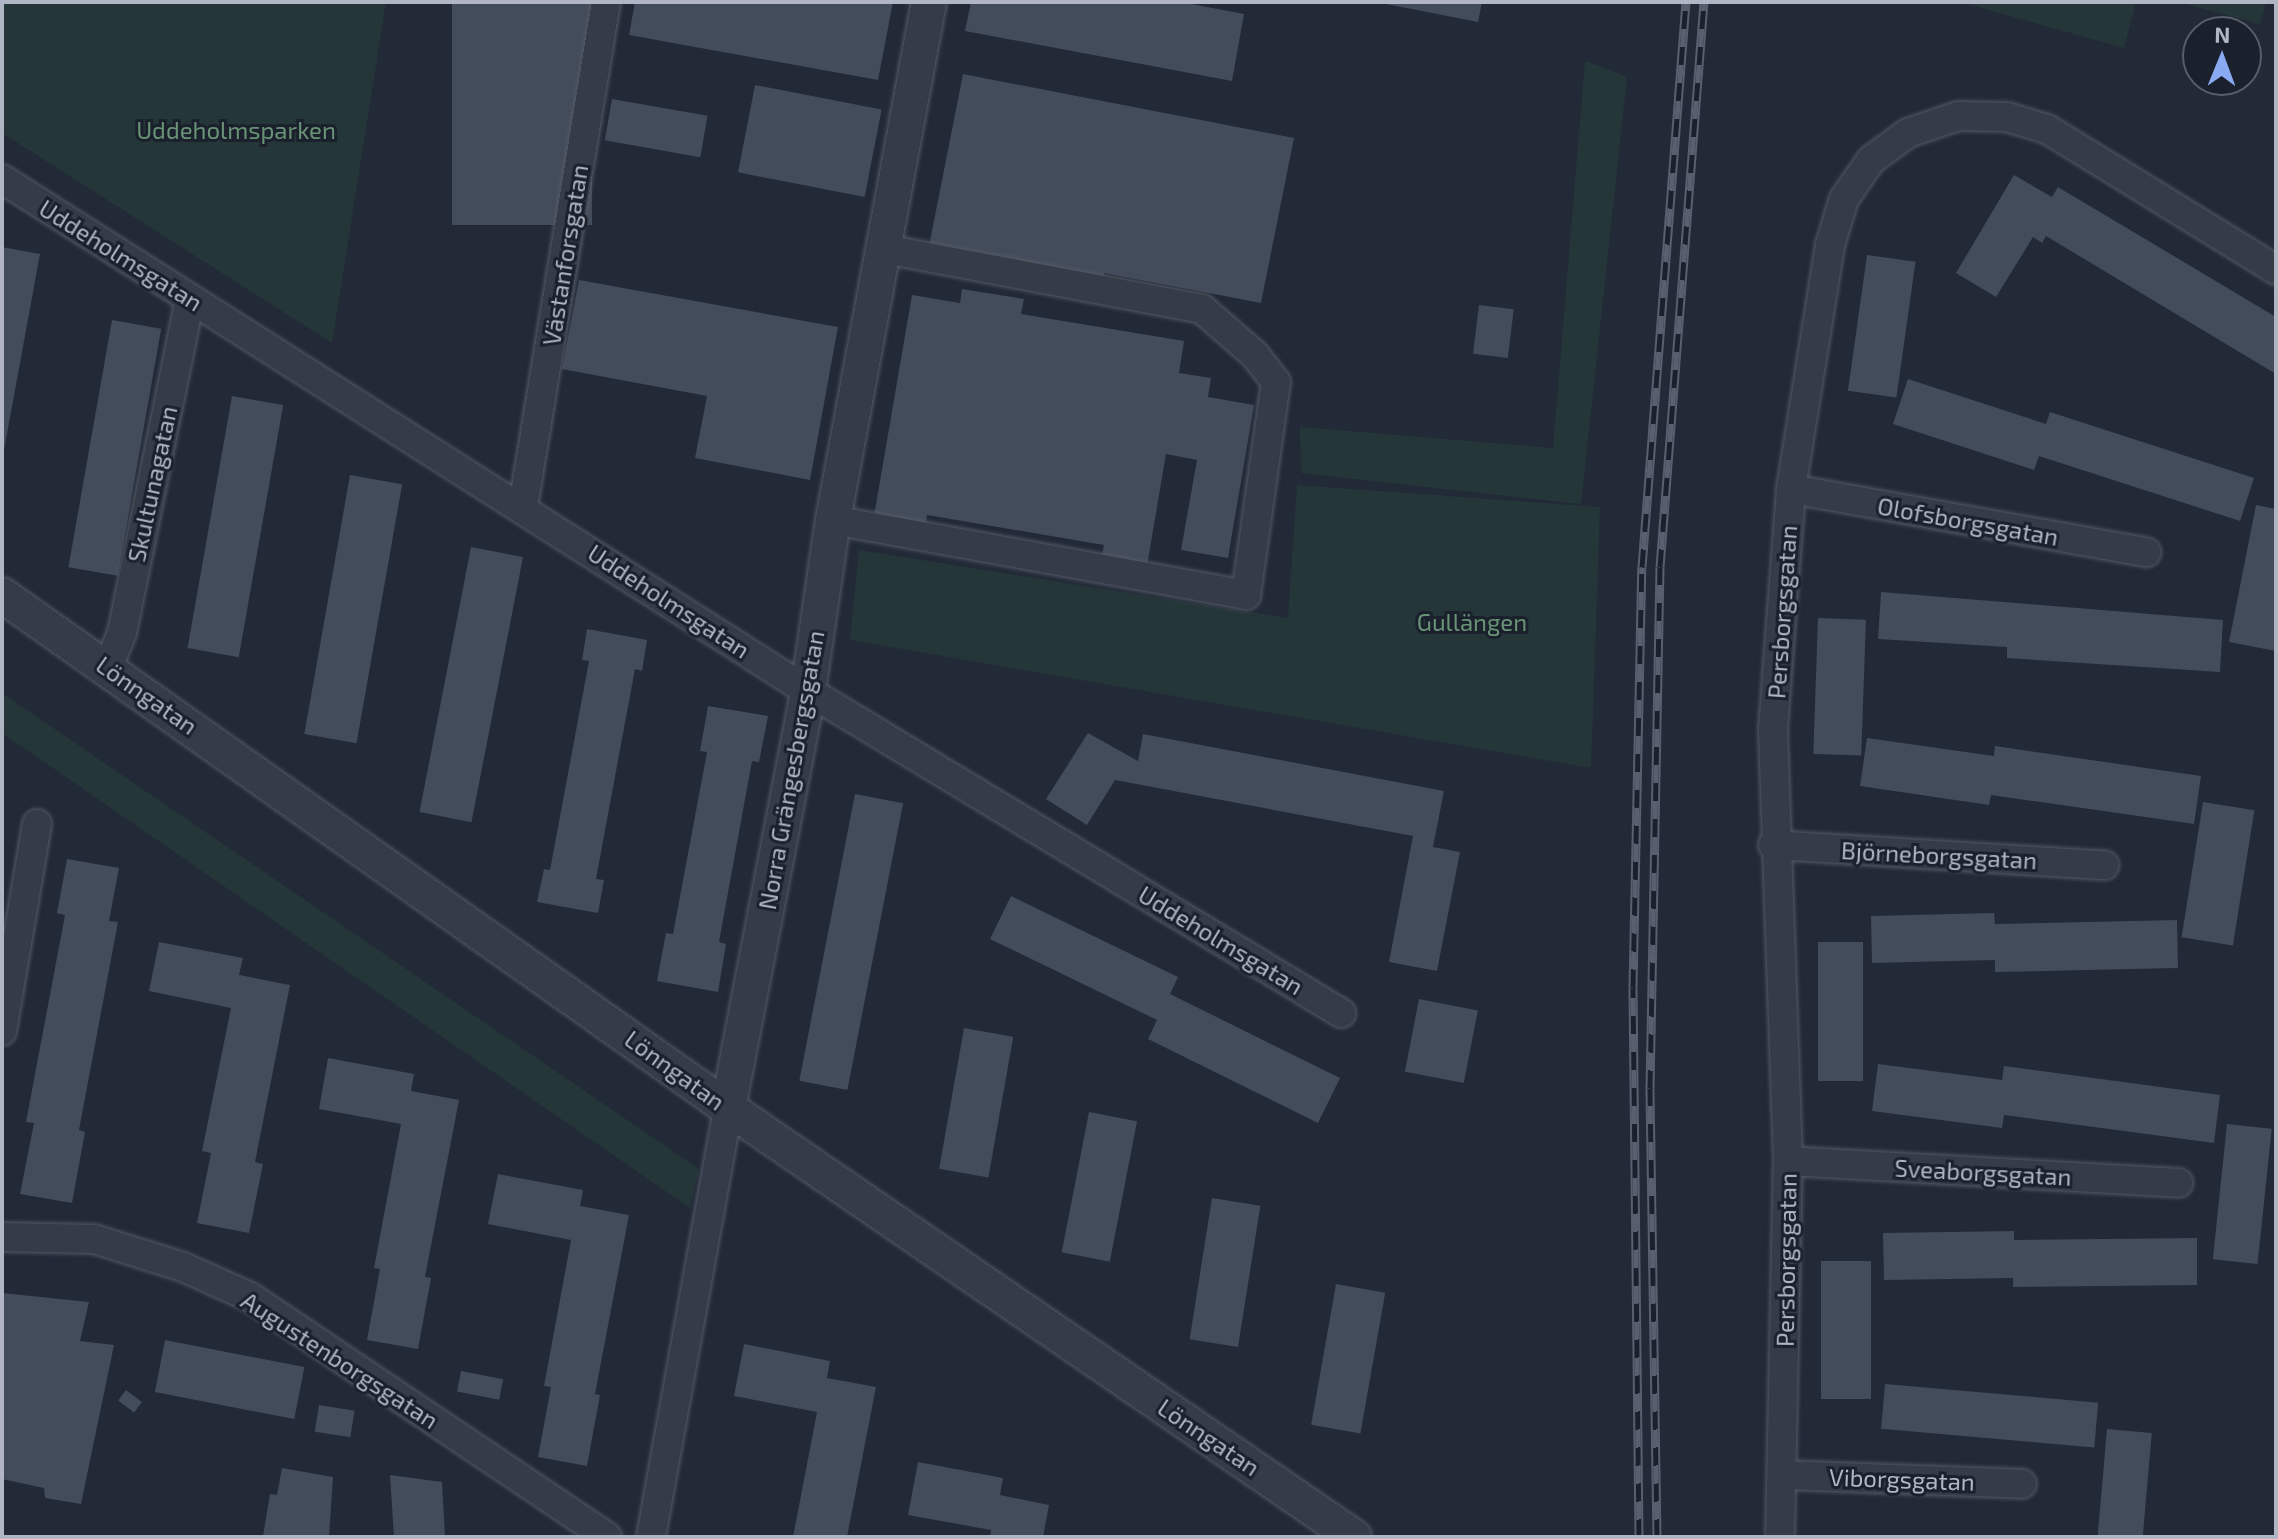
<!DOCTYPE html>
<html>
<head>
<meta charset="utf-8">
<style>
	body { margin:0 }
	#map { position:relative; width:2278px; height:1539px; overflow:hidden; background:#222937; font-family:"Exo 2",sans-serif }
	div>[style] { position:absolute }
	.green>* { inset:0; background:#253639 }
	.building>* { inset:0; background:#434c5b; transform-origin:0 0 }
	.roads { filter:drop-shadow(0 0 2px #535965) drop-shadow(0 0 2px #535965) }
	.minor>* { height:28px; margin:-14px; padding:0 14px; transform-origin:14px; border-radius:14px; background:#353c47 }
	.tertiary>* { height:34px; margin:-17px; padding:0 17px; transform-origin:17px; border-radius:17px; background:#353c47 }
	.rail>* { height:9px; margin-top:-4.5px; transform-origin:0; background:repeating-linear-gradient(90deg,#1b212c 0 18px,#585f6e 0 36px); box-sizing:border-box; border-block:2px solid #585f6e }
	span { translate:-50% -50%; white-space:nowrap; text-align:center; line-height:1.15; -webkit-text-stroke:6px #1b212c; paint-order:stroke }
	.park-label { font-size:24px; color:#699376 }
	.street-label { font-size:24px; color:#b0b6c4 }
	.frame { position:absolute; inset:0; border:4px solid #b0b6c4; pointer-events:none }
	.north { position:absolute; left:2182px; top:16px; width:80px; height:80px; box-sizing:border-box; background:#1b212c; border:2px solid #575d69; border-radius:50%; rotate:1deg; font-size:22px; font-weight:700; line-height:32px; text-align:center; color:#b0b6c4 }
	.north::after { content:''; display:block; margin:auto; width:28px; height:36px; background:#89a9f0; clip-path:polygon(50% 0,100% 100%,50% 72%,0 100%) }
</style>
</head>
<body>
<div id="map">
	<div class="green">
		<i style="clip-path:polygon(2px 2px,386px 2px,332px 343px,2px 133px)"></i>
		<i style="clip-path:polygon(1960px 2px,2136px 2px,2124px 48px)"></i>
		<i style="clip-path:polygon(2178px 2px,2266px 2px,2260px 24px)"></i>
		<i style="clip-path:polygon(1585px 61px,1627px 77px,1581px 504px,1301px 473px,1300px 427px,1553px 448px)"></i>
		<i style="clip-path:polygon(1297px 485px,1600px 507px,1591px 768px,850px 640px,859px 550px,1288px 618px)"></i>
		<i style="clip-path:polygon(2px 693px,699px 1169px,690px 1208px,2px 733px)"></i>
	</div>
	<div class="building">
		<i style="left:452px;top:2px;width:140px;height:223px"></i>
		<i style="clip-path:polygon(635px 2px,893px 2px,878px 80px,629px 35px)"></i>
		<i style="clip-path:polygon(971px 2px,1181px 2px,1244px 14px,1232px 81px,965px 31px)"></i>
		<i style="clip-path:polygon(1376px 2px,1482px 2px,1478px 22px)"></i>
		<i style="clip-path:polygon(963px 74px,1294px 138px,1261px 303px,1104px 273px,1103px 280px,929px 246px)"></i>
		<i style="left:755px;top:85px;width:129px;height:89px;rotate:11deg"></i>
		<i style="left:612px;top:99px;width:97px;height:42px;rotate:10deg"></i>
		<i style="clip-path:polygon(2014px 175px,2052px 197px,2058px 187px,2276px 317px,2276px 374px,2046px 236px,2042px 243px,2033px 237px,1996px 297px,1956px 273px)"></i>
		<i style="clip-path:polygon(2px 247px,40px 254px,4px 450px,2px 450px)"></i>
		<i style="left:1867px;top:255px;width:49px;height:137px;rotate:8deg"></i>
		<i style="clip-path:polygon(579px 280px,838px 327px,810px 480px,695px 458px,707px 396px,562px 369px)"></i>
		<i style="clip-path:polygon(962px 289px,1024px 299px,1021px 314px,1184px 341px,1179px 373px,1211px 378px,1208px 397px,1254px 405px,1228px 558px,1181px 550px,1197px 460px,1166px 454px,1146px 572px,1100px 564px,1104px 545px,927px 515px,925px 531px,873px 522px,912px 295px,960px 303px)"></i>
		<i style="left:1479px;top:305px;width:35px;height:49px;rotate:7deg"></i>
		<i style="left:112px;top:320px;width:50px;height:251px;rotate:10deg"></i>
		<i style="clip-path:polygon(1908px 379px,2046px 424px,2050px 412px,2254px 478px,2240px 521px,2039px 456px,2034px 470px,1893px 424px)"></i>
		<i style="left:232px;top:396px;width:52px;height:256px;rotate:10deg"></i>
		<i style="left:350px;top:475px;width:53px;height:263px;rotate:10deg"></i>
		<i style="clip-path:polygon(2256px 505px,2276px 509px,2276px 651px,2229px 642px)"></i>
		<i style="left:471px;top:547px;width:53px;height:270px;rotate:11deg"></i>
		<i style="clip-path:polygon(1881px 592px,2223px 620px,2220px 672px,2007px 658px,2007px 647px,1878px 639px)"></i>
		<i style="left:1818px;top:618px;width:48px;height:136px;rotate:2deg"></i>
		<i style="clip-path:polygon(587px 629px,647px 640px,642px 671px,635px 669px,596px 879px,604px 880px,598px 913px,537px 902px,544px 869px,550px 870px,589px 661px,582px 660px)"></i>
		<i style="clip-path:polygon(708px 706px,768px 716px,759px 762px,752px 761px,719px 942px,726px 944px,718px 992px,657px 981px,666px 933px,673px 934px,707px 752px,700px 751px)"></i>
		<i style="clip-path:polygon(1088px 733px,1138px 761px,1143px 734px,1444px 791px,1433px 847px,1460px 852px,1437px 971px,1389px 962px,1413px 836px,1115px 780px,1087px 825px,1046px 799px)"></i>
		<i style="clip-path:polygon(1867px 738px,1994px 756px,1995px 746px,2201px 776px,2194px 824px,1991px 795px,1989px 805px,1860px 786px)"></i>
		<i style="left:855px;top:794px;width:49px;height:292px;rotate:11deg"></i>
		<i style="left:2203px;top:802px;width:52px;height:137px;rotate:9deg"></i>
		<i style="clip-path:polygon(67px 859px,119px 868px,109px 921px,118px 922px,79px 1130px,85px 1132px,72px 1203px,20px 1194px,34px 1123px,26px 1122px,65px 915px,57px 913px)"></i>
		<i style="clip-path:polygon(1011px 896px,1178px 977px,1170px 994px,1340px 1078px,1318px 1123px,1148px 1039px,1157px 1020px,990px 939px)"></i>
		<i style="clip-path:polygon(1994px 913px,1995px 924px,2177px 920px,2178px 968px,1995px 972px,1995px 960px,1872px 963px,1871px 916px)"></i>
		<i style="clip-path:polygon(159px 942px,243px 958px,239px 975px,290px 985px,255px 1162px,263px 1164px,249px 1233px,197px 1223px,211px 1153px,202px 1151px,231px 1008px,149px 991px)"></i>
		<i style="left:1818px;top:942px;width:45px;height:139px"></i>
		<i style="left:1419px;top:999px;width:60px;height:74px;rotate:11deg"></i>
		<i style="left:964px;top:1028px;width:50px;height:143px;rotate:10deg"></i>
		<i style="clip-path:polygon(328px 1058px,414px 1074px,411px 1091px,459px 1100px,425px 1277px,431px 1278px,418px 1349px,367px 1340px,380px 1269px,374px 1268px,401px 1124px,319px 1109px)"></i>
		<i style="clip-path:polygon(1878px 1064px,2002px 1080px,2004px 1066px,2220px 1095px,2214px 1143px,2004px 1115px,2002px 1128px,1872px 1111px)"></i>
		<i style="left:1089px;top:1112px;width:49px;height:143px;rotate:11deg"></i>
		<i style="left:2227px;top:1124px;width:45px;height:136px;rotate:6deg"></i>
		<i style="clip-path:polygon(498px 1174px,583px 1190px,580px 1206px,629px 1215px,595px 1394px,600px 1395px,587px 1466px,538px 1457px,551px 1387px,544px 1386px,571px 1240px,488px 1224px)"></i>
		<i style="left:1212px;top:1198px;width:49px;height:143px;rotate:9deg"></i>
		<i style="clip-path:polygon(2014px 1231px,2014px 1240px,2197px 1238px,2197px 1285px,2013px 1287px,2013px 1278px,1884px 1280px,1883px 1233px)"></i>
		<i style="left:1821px;top:1261px;width:50px;height:138px"></i>
		<i style="left:1336px;top:1284px;width:50px;height:143px;rotate:10deg"></i>
		<i style="clip-path:polygon(2px 1293px,89px 1302px,80px 1341px,114px 1345px,81px 1504px,45px 1498px,44px 1488px,2px 1479px)"></i>
		<i style="left:165px;top:1340px;width:142px;height:53px;rotate:11deg"></i>
		<i style="clip-path:polygon(744px 1344px,830px 1361px,827px 1378px,876px 1387px,847px 1537px,793px 1537px,817px 1412px,734px 1396px)"></i>
		<i style="left:461px;top:1371px;width:43px;height:21px;rotate:11deg"></i>
		<i style="left:1885px;top:1384px;width:214px;height:45px;rotate:5deg"></i>
		<i style="left:126px;top:1390px;width:20px;height:13px;rotate:37deg"></i>
		<i style="left:319px;top:1405px;width:36px;height:27px;rotate:9deg"></i>
		<i style="left:2107px;top:1429px;width:45px;height:108px;rotate:5deg"></i>
		<i style="clip-path:polygon(918px 1462px,1003px 1478px,1000px 1495px,1049px 1505px,1043px 1537px,990px 1537px,991px 1530px,908px 1515px)"></i>
		<i style="clip-path:polygon(282px 1468px,333px 1477px,329px 1537px,263px 1536px,270px 1494px,277px 1495px)"></i>
		<i style="clip-path:polygon(390px 1475px,442px 1482px,445px 1537px,394px 1537px)"></i>
	</div>
	<div class="roads">
		<div class="minor">
			<i style="left:2px;top:179px;width:955px;rotate:32.43deg"></i>
			<i style="left:808px;top:691px;width:623px;rotate:31.14deg"></i>
			<i style="left:1791px;top:489px;width:361px;rotate:10.1deg"></i>
			<i style="left:523px;top:507px;width:512px;rotate:-80.67deg"></i>
			<i style="left:833px;top:520px;width:420px;rotate:10.3deg"></i>
			<i style="left:1246px;top:595px;width:215px;rotate:-82deg"></i>
			<i style="left:1276px;top:382px;width:34px;rotate:-128deg"></i>
			<i style="left:1255px;top:355px;width:70px;rotate:-139deg"></i>
			<i style="left:1202px;top:309px;width:325px;rotate:-169.3deg"></i>
			<i style="left:108px;top:667px;width:37px;rotate:-68deg"></i>
			<i style="left:122px;top:633px;width:341px;rotate:-78.5deg"></i>
			<i style="left:1773px;top:845px;width:332px;rotate:3.5deg"></i>
			<i style="left:2px;top:1031px;width:210px;rotate:-80.4deg"></i>
			<i style="left:1788px;top:1161px;width:391px;rotate:3.2deg"></i>
			<i style="left:2px;top:1237px;width:92px;rotate:1.2deg"></i>
			<i style="left:94px;top:1239px;width:93px;rotate:17.5deg"></i>
			<i style="left:183px;top:1267px;width:73px;rotate:24.1deg"></i>
			<i style="left:250px;top:1297px;width:430px;rotate:33.9deg"></i>
			<i style="left:1782px;top:1475px;width:240px;rotate:2.1deg"></i>
			<i style="left:651px;top:1537px;width:436px;rotate:-79.8deg"></i>
			<i style="left:1780px;top:1537px;width:376px;rotate:-88.8deg"></i>
			<i style="left:1788px;top:1161px;width:432px;rotate:-92deg"></i>
			<i style="left:1773px;top:729px;width:241px;rotate:-85.7deg"></i>
			<i style="left:1791px;top:489px;width:247px;rotate:-80.9deg"></i>
			<i style="left:1830px;top:245px;width:48px;rotate:-73.1deg"></i>
			<i style="left:1844px;top:199px;width:47px;rotate:-55.3deg"></i>
			<i style="left:1871px;top:160px;width:46px;rotate:-36.1deg"></i>
			<i style="left:1908px;top:133px;width:53px;rotate:-18.8deg"></i>
			<i style="left:1958px;top:116px;width:49px;rotate:1.2deg"></i>
			<i style="left:2007px;top:117px;width:42px;rotate:16.7deg"></i>
			<i style="left:2047px;top:129px;width:269px;rotate:31.6deg"></i>
		</div>
		<div class="tertiary">
			<i style="left:2px;top:595px;width:889px;rotate:35.25deg"></i>
			<i style="left:728px;top:1108px;width:759px;rotate:34.42deg"></i>
			<i style="left:728px;top:1108px;width:425px;rotate:-79.1deg"></i>
			<i style="left:808px;top:691px;width:173px;rotate:-81.7deg"></i>
			<i style="left:833px;top:520px;width:527px;rotate:-79.5deg"></i>
		</div>
	</div>
	<div class="rail">
		<i style="left:1639px;top:1537px;width:550px;rotate:-90.63deg"></i>
		<i style="left:1633px;top:987px;width:420px;rotate:-88.8deg"></i>
		<i style="left:1642px;top:567px;width:567px;rotate:-85.55deg"></i>
		<i style="left:1657px;top:1537px;width:449px;rotate:-90.9deg"></i>
		<i style="left:1650px;top:1088px;width:521px;rotate:-88.9deg"></i>
		<i style="left:1660px;top:567px;width:567px;rotate:-85.55deg"></i>
	</div>
	<div class="park-label">
		<span style="left:236px;top:130px">Uddeholmsparken</span>
		<span style="left:1472px;top:622px">Gullängen</span>
	</div>
	<div class="street-label">
		<span style="left:121px;top:255px;rotate:32deg">Uddeholmsgatan</span>
		<span style="left:565px;top:255px;rotate:-81deg">Västanforsgatan</span>
		<span style="left:152px;top:484px;rotate:-78deg">Skultunagatan</span>
		<span style="left:1968px;top:521px;rotate:10deg">Olofsborgsgatan</span>
		<span style="left:669px;top:601px;rotate:33deg">Uddeholmsgatan</span>
		<span style="left:1782px;top:612px;rotate:-86deg">Persborgsgatan</span>
		<span style="left:147px;top:695px;rotate:35deg">Lönngatan</span>
		<span style="left:791px;top:770px;rotate:-80deg">Norra Grängesbergsgatan</span>
		<span style="left:1939px;top:855px;rotate:3deg">Björneborgsgatan</span>
		<span style="left:1221px;top:940px;rotate:31deg">Uddeholmsgatan</span>
		<span style="left:675px;top:1070px;rotate:36deg">Lönngatan</span>
		<span style="left:1983px;top:1172px;rotate:3deg">Sveaborgsgatan</span>
		<span style="left:1786px;top:1260px;rotate:-89deg">Persborgsgatan</span>
		<span style="left:340px;top:1360px;rotate:33deg">Augustenborgsgatan</span>
		<span style="left:1209px;top:1437px;rotate:34deg">Lönngatan</span>
		<span style="left:1902px;top:1479px;rotate:2deg">Viborgsgatan</span>
	</div>
	<div class="frame"></div>
	<div class="north">N</div>
</div>
</body>
</html>
